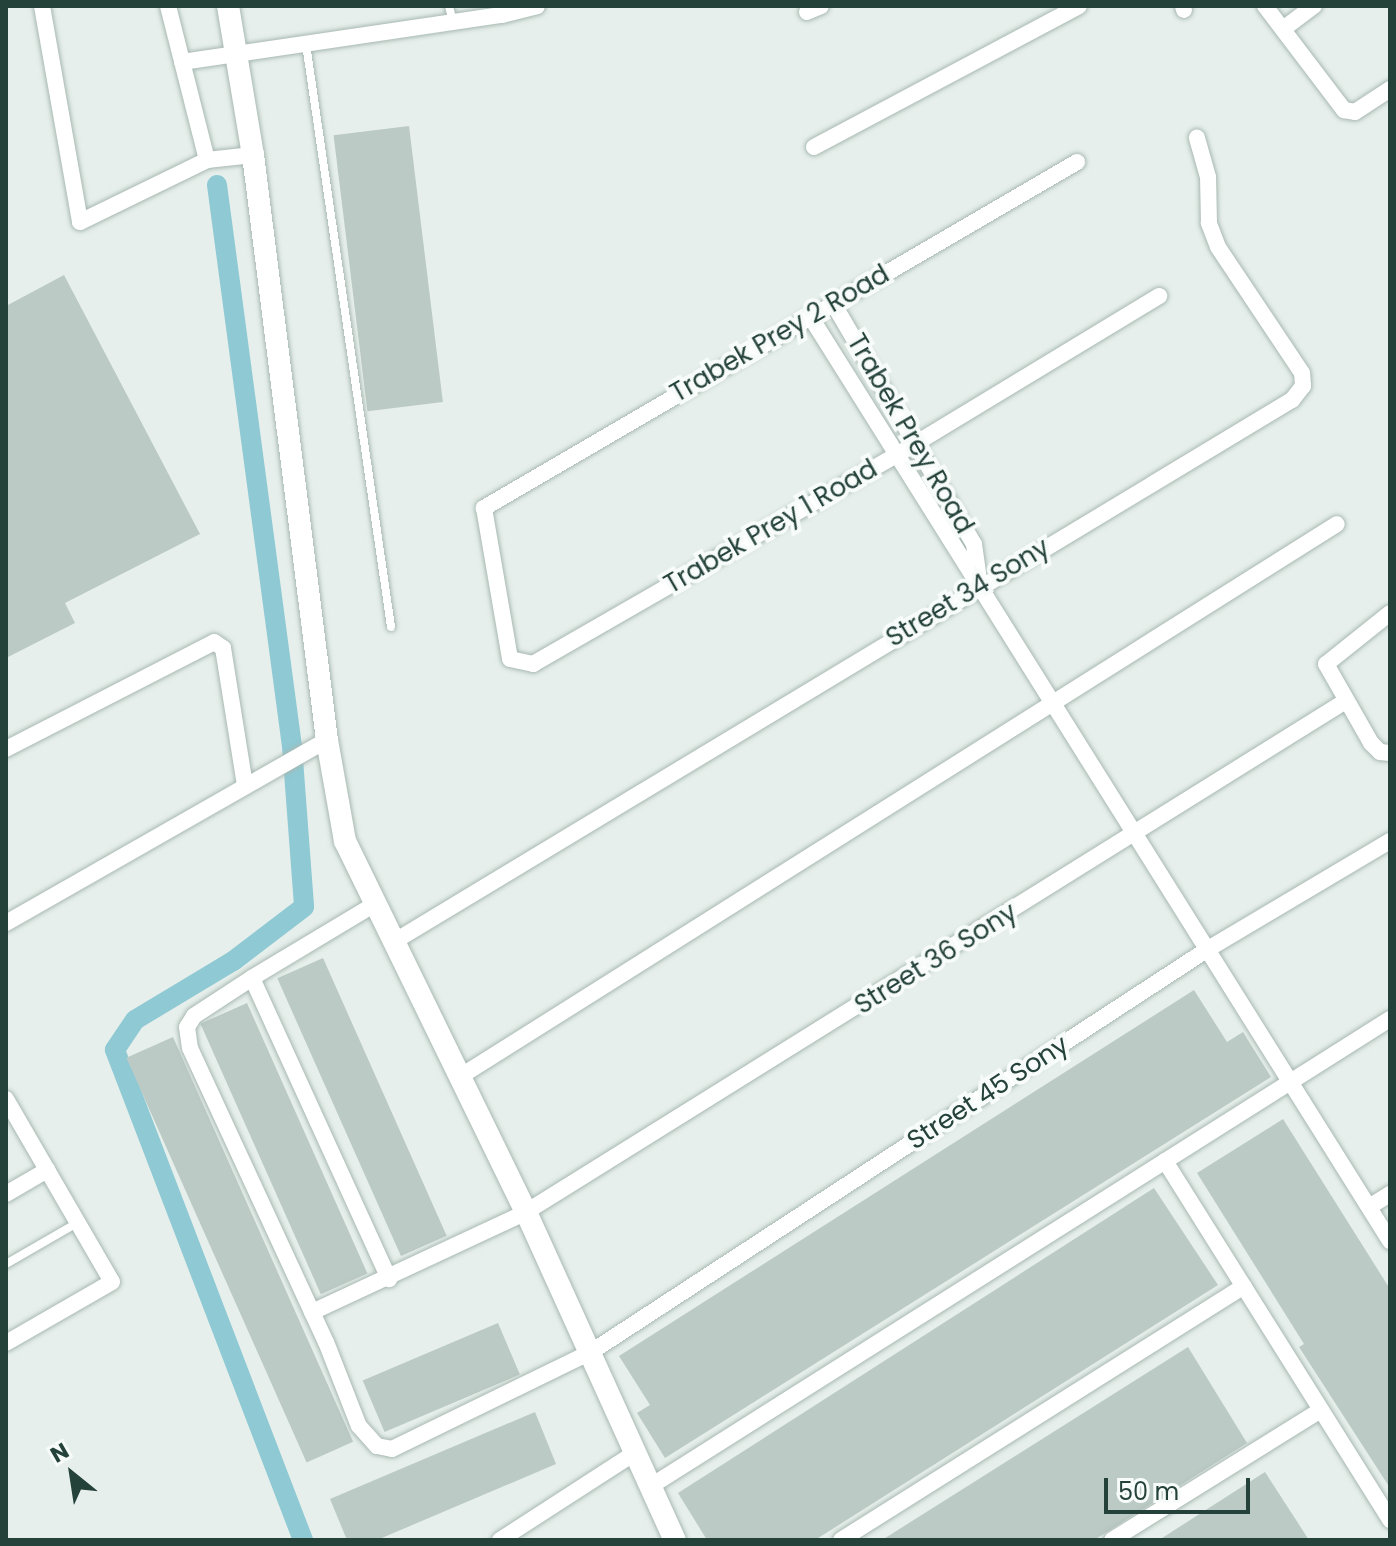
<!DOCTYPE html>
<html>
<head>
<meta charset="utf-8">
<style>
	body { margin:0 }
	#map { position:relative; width:1396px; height:1546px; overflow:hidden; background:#e6efeb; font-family:Poppins,sans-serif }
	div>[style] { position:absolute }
	.canal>* { height:20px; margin:-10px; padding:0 10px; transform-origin:10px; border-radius:10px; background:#8ec9d4 }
	.building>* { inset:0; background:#bbcac4; transform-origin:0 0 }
	.roads { filter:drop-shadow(0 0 2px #a8b8b2) drop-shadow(0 0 2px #a8b8b2) }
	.lane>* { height:8px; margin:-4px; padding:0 4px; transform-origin:4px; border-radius:4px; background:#fff }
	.street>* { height:16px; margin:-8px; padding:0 8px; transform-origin:8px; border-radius:8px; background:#fff }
	.secondary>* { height:22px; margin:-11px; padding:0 11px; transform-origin:11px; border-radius:11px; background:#fff }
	span { translate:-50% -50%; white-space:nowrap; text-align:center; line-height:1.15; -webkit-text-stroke:8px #f7fbf9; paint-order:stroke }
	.street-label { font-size:26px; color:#24423a }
	.frame { position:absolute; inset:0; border:8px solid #24423a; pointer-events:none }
	.north { position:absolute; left:32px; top:1434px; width:80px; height:80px; -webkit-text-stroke:6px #f7fbf9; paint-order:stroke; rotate:330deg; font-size:22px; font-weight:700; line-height:32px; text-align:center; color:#24423a }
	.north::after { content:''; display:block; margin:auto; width:28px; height:36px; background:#24423a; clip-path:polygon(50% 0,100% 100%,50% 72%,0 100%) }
	.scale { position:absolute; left:1104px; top:1478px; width:146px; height:36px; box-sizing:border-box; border:4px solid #24423a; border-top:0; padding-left:10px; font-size:24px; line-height:28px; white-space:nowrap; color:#24423a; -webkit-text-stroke:6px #f7fbf9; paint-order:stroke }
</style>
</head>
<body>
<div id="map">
	<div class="canal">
		<i style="left:217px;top:185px;width:566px;rotate:82.39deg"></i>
		<i style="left:292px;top:746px;width:161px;rotate:85.7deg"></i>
		<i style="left:304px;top:907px;width:89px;rotate:142.7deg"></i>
		<i style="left:233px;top:961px;width:114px;rotate:149deg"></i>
		<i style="left:135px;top:1020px;width:36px;rotate:124deg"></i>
		<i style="left:115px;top:1050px;width:525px;rotate:69.01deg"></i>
	</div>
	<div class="building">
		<i style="left:409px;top:126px;width:278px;height:76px;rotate:83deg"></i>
		<i style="clip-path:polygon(64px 275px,200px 534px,65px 603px,75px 623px,6px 658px,6px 306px)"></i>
		<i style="left:323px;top:958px;width:304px;height:50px;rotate:66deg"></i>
		<i style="clip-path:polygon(1194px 990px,1227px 1042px,1243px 1032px,1271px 1077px,665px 1458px,637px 1413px,650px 1405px,619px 1356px)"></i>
		<i style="left:247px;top:1003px;width:296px;height:51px;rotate:66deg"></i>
		<i style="left:173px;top:1037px;width:443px;height:51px;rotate:66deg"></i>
		<i style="clip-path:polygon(1283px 1119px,1390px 1289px,1390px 1488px,1299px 1347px,1304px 1344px,1197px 1173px)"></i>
		<i style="clip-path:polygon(1154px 1188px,1218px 1285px,815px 1540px,707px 1540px,678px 1493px)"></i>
		<i style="left:498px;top:1323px;width:56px;height:147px;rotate:67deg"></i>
		<i style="clip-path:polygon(1188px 1347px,1247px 1443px,1102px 1535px,1094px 1540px,882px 1540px)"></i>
		<i style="clip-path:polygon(535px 1412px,556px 1464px,377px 1540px,347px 1540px,330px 1499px)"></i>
		<i style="clip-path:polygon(1265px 1472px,1309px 1540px,1159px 1540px)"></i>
	</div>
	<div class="roads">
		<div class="lane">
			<i style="left:449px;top:6px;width:16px;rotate:76deg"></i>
			<i style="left:306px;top:44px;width:589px;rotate:81.7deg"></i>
			<i style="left:6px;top:1264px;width:82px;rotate:-30deg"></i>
		</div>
		<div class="street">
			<i style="left:42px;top:6px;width:219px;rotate:80deg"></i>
			<i style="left:80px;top:222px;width:141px;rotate:-26deg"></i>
			<i style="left:207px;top:160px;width:46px;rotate:-6.2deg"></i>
			<i style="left:168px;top:6px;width:159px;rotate:75.8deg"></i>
			<i style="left:1183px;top:6px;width:4px;rotate:76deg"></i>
			<i style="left:1265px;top:6px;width:131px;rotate:52.8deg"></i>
			<i style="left:1344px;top:110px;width:11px;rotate:10deg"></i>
			<i style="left:1355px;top:112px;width:42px;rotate:-33.3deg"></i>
			<i style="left:807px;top:12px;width:15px;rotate:-23deg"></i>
			<i style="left:1283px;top:29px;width:39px;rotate:-37deg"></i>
			<i style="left:182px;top:62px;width:323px;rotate:-8.4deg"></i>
			<i style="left:502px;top:15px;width:36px;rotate:-14deg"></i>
			<i style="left:814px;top:147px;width:300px;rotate:-28deg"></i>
			<i style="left:1077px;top:162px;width:687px;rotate:149.74deg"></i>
			<i style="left:484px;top:508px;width:153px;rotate:80.2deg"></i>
			<i style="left:510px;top:659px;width:24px;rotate:12deg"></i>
			<i style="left:533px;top:664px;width:418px;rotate:-29.9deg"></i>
			<i style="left:895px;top:456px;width:309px;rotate:-31.2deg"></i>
			<i style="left:833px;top:303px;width:279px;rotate:59.7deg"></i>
			<i style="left:974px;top:544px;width:36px;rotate:82deg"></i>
			<i style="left:810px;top:316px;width:1092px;rotate:57.91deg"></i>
			<i style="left:1390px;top:613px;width:82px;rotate:141.4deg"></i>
			<i style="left:1326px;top:664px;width:91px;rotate:60.3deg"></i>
			<i style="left:1371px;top:743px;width:13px;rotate:45deg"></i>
			<i style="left:1380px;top:752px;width:10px;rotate:6deg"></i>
			<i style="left:6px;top:749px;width:234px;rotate:-27.2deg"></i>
			<i style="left:214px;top:642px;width:11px;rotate:34deg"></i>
			<i style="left:223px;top:648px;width:139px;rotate:80.9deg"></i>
			<i style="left:375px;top:904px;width:144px;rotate:149deg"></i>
			<i style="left:252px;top:978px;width:69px;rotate:146.8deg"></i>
			<i style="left:194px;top:1016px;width:13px;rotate:122deg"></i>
			<i style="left:187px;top:1027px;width:21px;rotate:82deg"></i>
			<i style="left:190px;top:1048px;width:324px;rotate:65.2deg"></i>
			<i style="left:326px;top:1342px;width:90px;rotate:68.6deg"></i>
			<i style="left:359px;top:1426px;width:27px;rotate:48deg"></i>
			<i style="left:377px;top:1446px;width:15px;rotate:11deg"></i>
			<i style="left:392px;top:1449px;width:221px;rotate:-26deg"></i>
			<i style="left:591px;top:1352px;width:737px;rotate:-33.15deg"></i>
			<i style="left:1208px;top:949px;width:212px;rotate:-30.7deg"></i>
			<i style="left:6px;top:923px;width:369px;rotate:-29.7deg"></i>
			<i style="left:395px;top:941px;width:1048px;rotate:-31.1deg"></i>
			<i style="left:1292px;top:400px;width:18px;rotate:-52deg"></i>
			<i style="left:1303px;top:386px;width:13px;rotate:-94deg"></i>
			<i style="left:1302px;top:373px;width:151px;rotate:-123.7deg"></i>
			<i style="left:1218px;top:247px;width:26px;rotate:-111deg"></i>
			<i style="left:1209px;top:223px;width:46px;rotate:-91.2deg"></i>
			<i style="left:1208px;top:177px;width:41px;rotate:-105.8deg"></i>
			<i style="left:252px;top:978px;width:331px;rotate:65.5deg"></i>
			<i style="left:461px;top:1076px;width:1035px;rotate:-32.22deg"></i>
			<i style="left:6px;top:1099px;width:211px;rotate:59.9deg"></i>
			<i style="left:112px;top:1282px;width:122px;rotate:150.1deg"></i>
			<i style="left:1165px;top:1161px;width:424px;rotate:57.9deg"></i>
			<i style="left:6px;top:1194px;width:48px;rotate:-30.3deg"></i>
			<i style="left:1369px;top:1207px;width:25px;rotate:-32deg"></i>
			<i style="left:312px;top:1312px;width:236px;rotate:-25deg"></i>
			<i style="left:526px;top:1212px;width:964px;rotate:-31.94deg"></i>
			<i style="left:651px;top:1486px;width:874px;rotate:-32.29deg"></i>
			<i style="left:500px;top:1540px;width:162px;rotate:-32.9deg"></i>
			<i style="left:841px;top:1540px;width:476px;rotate:-32.2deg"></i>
			<i style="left:1112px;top:1540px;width:246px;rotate:-31.9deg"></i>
		</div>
		<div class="secondary">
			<i style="left:228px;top:6px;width:151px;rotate:80.5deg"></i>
			<i style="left:253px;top:155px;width:590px;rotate:82.79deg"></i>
			<i style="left:327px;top:740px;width:103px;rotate:79.9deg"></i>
			<i style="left:345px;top:841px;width:413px;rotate:64deg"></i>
			<i style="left:526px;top:1212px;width:360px;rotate:65.6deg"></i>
		</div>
	</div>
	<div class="street-label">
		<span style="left:780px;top:334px;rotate:-30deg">Trabek Prey 2 Road</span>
		<span style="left:910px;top:434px;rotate:60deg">Trabek Prey Road</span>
		<span style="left:771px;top:527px;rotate:-30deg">Trabek Prey 1 Road</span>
		<span style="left:968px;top:593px;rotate:-31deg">Street 34 Sony</span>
		<span style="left:936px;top:959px;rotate:-32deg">Street 36 Sony</span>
		<span style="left:988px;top:1093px;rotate:-33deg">Street 45 Sony</span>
	</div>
	<div class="frame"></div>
	<div class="north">N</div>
	<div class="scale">50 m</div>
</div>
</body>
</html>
